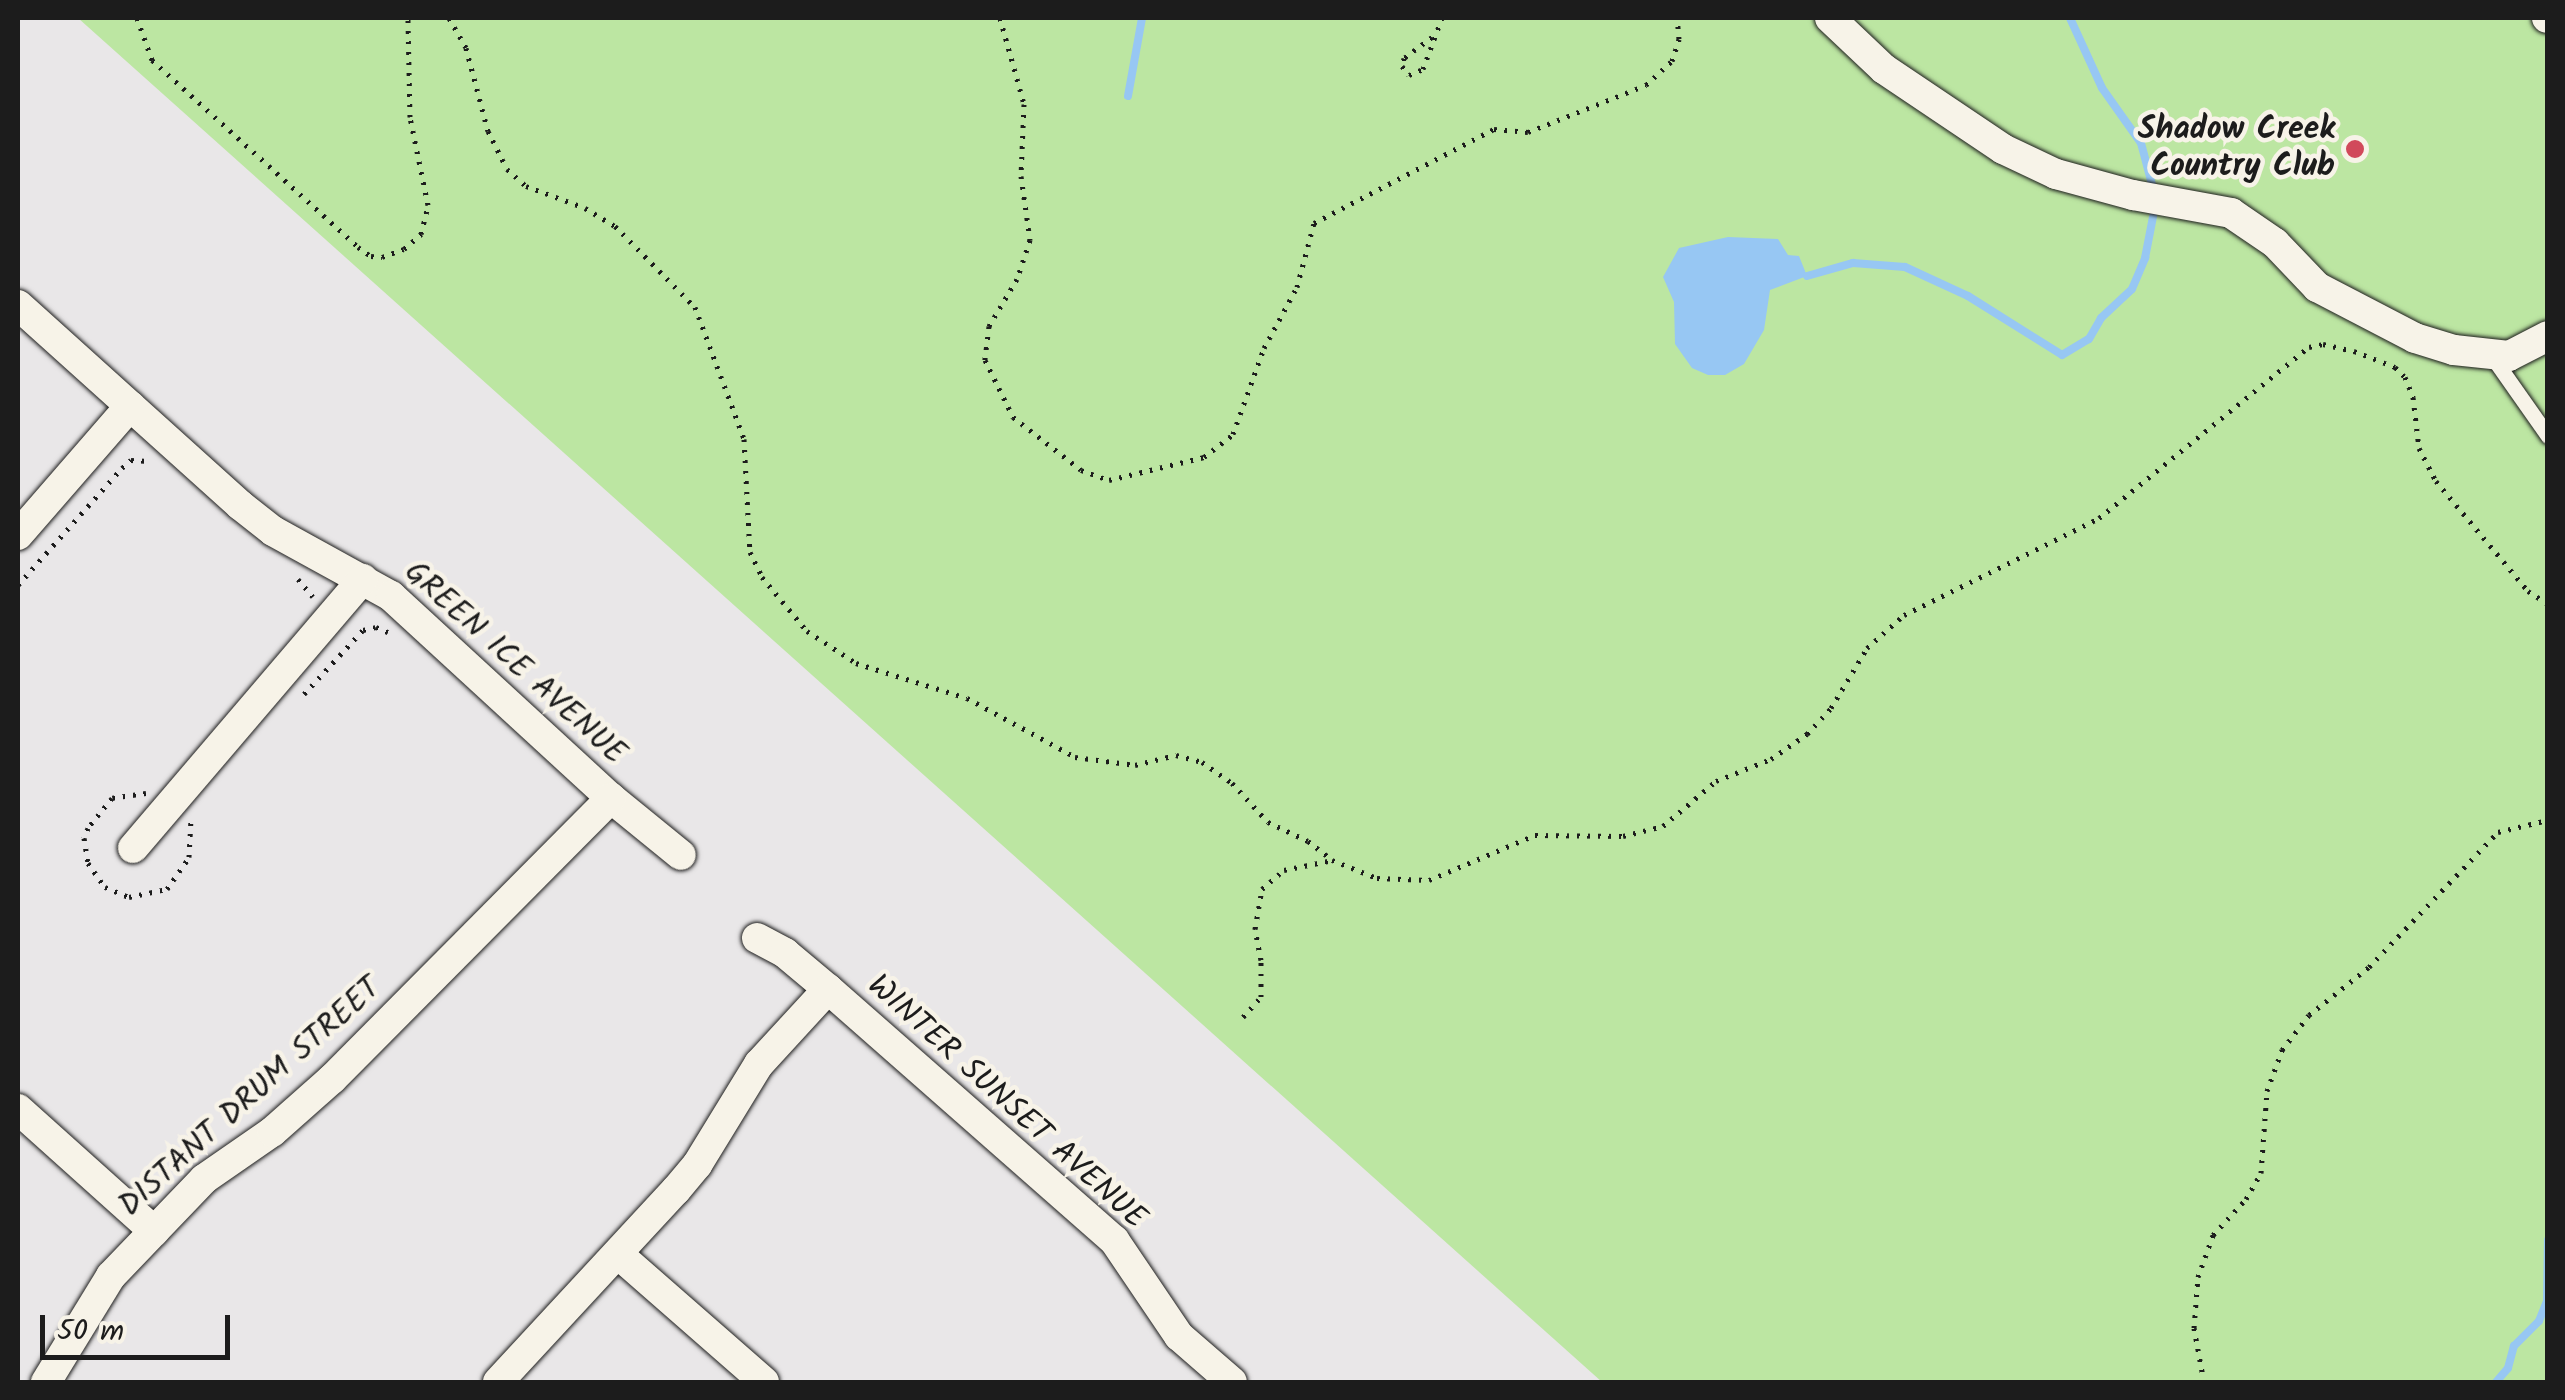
<!DOCTYPE html>
<html>
<head>
<meta charset="utf-8">
<style>
	body { margin:0 }
	#map { position:relative; width:2565px; height:1400px; overflow:hidden; background:#e9e7e8; font-family:Kalam,sans-serif }
	div>[style] { position:absolute }
	.green>* { inset:0; background:#bce6a2 }
	.water>* { inset:0; background:#97c7f3 }
	.stream>* { height:8px; margin:-4px; padding:0 4px; transform-origin:4px; border-radius:4px; background:#97c7f3 }
	.path>* { height:5px; margin-top:-2.5px; transform-origin:0; background:repeating-linear-gradient(90deg,#1c1c1c 0 2.5px,transparent 0 10.5px) }
	.roads { filter:drop-shadow(0 0 2px #1c1c1c) drop-shadow(0 0 2px #1c1c1c) }
	.lane>* { height:15px; margin:-7.5px; padding:0 7.5px; transform-origin:7.5px; border-radius:7.5px; background:#f7f3e8 }
	.street>* { height:30px; margin:-15px; padding:0 15px; transform-origin:15px; border-radius:15px; background:#f7f3e8 }
	.dots>* { width:28px; height:28px; translate:-50% -50%; box-sizing:border-box; border:5px solid #f7f3e8; border-radius:50% }
	span { translate:-50% -50%; white-space:nowrap; text-align:center; line-height:1.15; -webkit-text-stroke:9px #f7f3e8; paint-order:stroke }
	.poi-label { font-size:32px; color:#1c1c1c; font-weight:700 }
	.right { translate:-100% -50%; text-align:right }
	.street-label { font-size:32px; color:#1c1c1c }
	.frame { position:absolute; inset:0; border:20px solid #1c1c1c; pointer-events:none }
	.scale { position:absolute; left:40px; top:1315px; width:190px; height:45px; box-sizing:border-box; border:5px solid #1c1c1c; border-top:0; padding-left:12px; font-size:30px; line-height:35px; white-space:nowrap; color:#1c1c1c; -webkit-text-stroke:8px #f7f3e8; paint-order:stroke }
</style>
</head>
<body>
<div id="map">
	<div class="green">
		<i style="clip-path:polygon(78px 18px,2547px 18px,2547px 1382px,1602px 1382px)"></i>
	</div>
	<div class="water">
		<i style="clip-path:polygon(1728px 237px,1778px 239px,1788px 255px,1799px 256px,1807px 276px,1770px 290px,1764px 330px,1744px 364px,1725px 375px,1708px 375px,1692px 368px,1675px 344px,1674px 302px,1663px 277px,1679px 248px)"></i>
	</div>
	<div class="stream">
		<i style="left:2070px;top:18px;width:77px;rotate:65.4deg"></i>
		<i style="left:2102px;top:88px;width:67px;rotate:54.7deg"></i>
		<i style="left:2141px;top:143px;width:47px;rotate:75.1deg"></i>
		<i style="left:1128px;top:96px;width:79px;rotate:-79.8deg"></i>
		<i style="left:1807px;top:276px;width:48px;rotate:-15.8deg"></i>
		<i style="left:1853px;top:263px;width:52px;rotate:4.4deg"></i>
		<i style="left:1905px;top:267px;width:69px;rotate:24.7deg"></i>
		<i style="left:1968px;top:296px;width:111px;rotate:32.1deg"></i>
		<i style="left:2062px;top:355px;width:31px;rotate:-31deg"></i>
		<i style="left:2089px;top:339px;width:24px;rotate:-60deg"></i>
		<i style="left:2101px;top:318px;width:42px;rotate:-43.1deg"></i>
		<i style="left:2132px;top:289px;width:34px;rotate:-67deg"></i>
		<i style="left:2145px;top:258px;width:42px;rotate:-79deg"></i>
		<i style="left:2496px;top:1382px;width:18px;rotate:-49deg"></i>
		<i style="left:2508px;top:1368px;width:23px;rotate:-75deg"></i>
		<i style="left:2514px;top:1346px;width:35px;rotate:-45deg"></i>
		<i style="left:2539px;top:1321px;width:22px;rotate:-68deg"></i>
		<i style="left:2547px;top:1301px;width:61px;rotate:-89.1deg"></i>
	</div>
	<div class="path">
		<i style="left:137px;top:18px;width:45px;rotate:70.3deg"></i>
		<i style="left:152px;top:60px;width:278px;rotate:42.2deg"></i>
		<i style="left:358px;top:247px;width:16px;rotate:35deg"></i>
		<i style="left:371px;top:256px;width:11px;rotate:5deg"></i>
		<i style="left:382px;top:257px;width:23px;rotate:-20deg"></i>
		<i style="left:404px;top:249px;width:23px;rotate:-41deg"></i>
		<i style="left:421px;top:234px;width:30px;rotate:-76deg"></i>
		<i style="left:428px;top:205px;width:90px;rotate:-101.6deg"></i>
		<i style="left:410px;top:117px;width:99px;rotate:-91.2deg"></i>
		<i style="left:449px;top:18px;width:34px;rotate:60deg"></i>
		<i style="left:466px;top:48px;width:86px;rotate:75.2deg"></i>
		<i style="left:488px;top:131px;width:42px;rotate:63.4deg"></i>
		<i style="left:507px;top:169px;width:25px;rotate:42deg"></i>
		<i style="left:526px;top:186px;width:63px;rotate:20.4deg"></i>
		<i style="left:585px;top:208px;width:35px;rotate:31deg"></i>
		<i style="left:615px;top:226px;width:114px;rotate:45.4deg"></i>
		<i style="left:695px;top:307px;width:141px;rotate:69.6deg"></i>
		<i style="left:744px;top:439px;width:113px;rotate:87deg"></i>
		<i style="left:750px;top:552px;width:28px;rotate:64deg"></i>
		<i style="left:762px;top:577px;width:70px;rotate:50.2deg"></i>
		<i style="left:807px;top:631px;width:59px;rotate:33.1deg"></i>
		<i style="left:856px;top:663px;width:116px;rotate:17.5deg"></i>
		<i style="left:967px;top:698px;width:123px;rotate:28.6deg"></i>
		<i style="left:1075px;top:757px;width:61px;rotate:7.6deg"></i>
		<i style="left:1135px;top:765px;width:42px;rotate:-13.7deg"></i>
		<i style="left:1176px;top:755px;width:27px;rotate:15deg"></i>
		<i style="left:1202px;top:762px;width:37px;rotate:35deg"></i>
		<i style="left:1232px;top:783px;width:53px;rotate:47.3deg"></i>
		<i style="left:1268px;top:822px;width:44px;rotate:25.4deg"></i>
		<i style="left:1308px;top:841px;width:31px;rotate:38deg"></i>
		<i style="left:1332px;top:860px;width:48px;rotate:21.8deg"></i>
		<i style="left:1377px;top:878px;width:52px;rotate:2.2deg"></i>
		<i style="left:1429px;top:880px;width:115px;rotate:-23deg"></i>
		<i style="left:1535px;top:835px;width:88px;rotate:0.7deg"></i>
		<i style="left:1623px;top:836px;width:41px;rotate:-14deg"></i>
		<i style="left:1663px;top:826px;width:70px;rotate:-40.3deg"></i>
		<i style="left:1716px;top:781px;width:59px;rotate:-21.8deg"></i>
		<i style="left:1771px;top:759px;width:44px;rotate:-34.8deg"></i>
		<i style="left:1807px;top:734px;width:35px;rotate:-47deg"></i>
		<i style="left:1831px;top:708px;width:70px;rotate:-59deg"></i>
		<i style="left:1867px;top:648px;width:50px;rotate:-41.7deg"></i>
		<i style="left:1904px;top:615px;width:218px;rotate:-26.4deg"></i>
		<i style="left:2099px;top:518px;width:271px;rotate:-39.2deg"></i>
		<i style="left:2309px;top:347px;width:14px;rotate:-12deg"></i>
		<i style="left:2323px;top:344px;width:32px;rotate:13deg"></i>
		<i style="left:2354px;top:351px;width:44px;rotate:21.3deg"></i>
		<i style="left:2395px;top:367px;width:14px;rotate:45deg"></i>
		<i style="left:2405px;top:377px;width:22px;rotate:68deg"></i>
		<i style="left:2413px;top:397px;width:51px;rotate:83.3deg"></i>
		<i style="left:2419px;top:448px;width:37px;rotate:63deg"></i>
		<i style="left:2436px;top:481px;width:143px;rotate:50.1deg"></i>
		<i style="left:2528px;top:591px;width:24px;rotate:33deg"></i>
		<i style="left:1000px;top:18px;width:89px;rotate:74.4deg"></i>
		<i style="left:1024px;top:104px;width:72px;rotate:92.4deg"></i>
		<i style="left:1021px;top:176px;width:65px;rotate:82deg"></i>
		<i style="left:1030px;top:240px;width:41px;rotate:108.4deg"></i>
		<i style="left:1017px;top:279px;width:55px;rotate:120.8deg"></i>
		<i style="left:989px;top:326px;width:34px;rotate:97deg"></i>
		<i style="left:985px;top:360px;width:64px;rotate:63.8deg"></i>
		<i style="left:1013px;top:417px;width:86px;rotate:37.9deg"></i>
		<i style="left:1081px;top:470px;width:30px;rotate:20deg"></i>
		<i style="left:1109px;top:480px;width:98px;rotate:-13.6deg"></i>
		<i style="left:1204px;top:457px;width:37px;rotate:-38deg"></i>
		<i style="left:1233px;top:434px;width:91px;rotate:-70.2deg"></i>
		<i style="left:1264px;top:348px;width:69px;rotate:-61.6deg"></i>
		<i style="left:1297px;top:287px;width:66px;rotate:-75.1deg"></i>
		<i style="left:1314px;top:223px;width:203px;rotate:-27.6deg"></i>
		<i style="left:1494px;top:129px;width:34px;rotate:5deg"></i>
		<i style="left:1528px;top:132px;width:127px;rotate:-21.7deg"></i>
		<i style="left:1646px;top:85px;width:35px;rotate:-43deg"></i>
		<i style="left:1672px;top:61px;width:23px;rotate:-72deg"></i>
		<i style="left:1679px;top:39px;width:21px;rotate:-95deg"></i>
		<i style="left:1432px;top:37px;width:35px;rotate:143deg"></i>
		<i style="left:1404px;top:58px;width:8px;rotate:104deg"></i>
		<i style="left:1402px;top:66px;width:11px;rotate:52deg"></i>
		<i style="left:1409px;top:75px;width:15px;rotate:-23deg"></i>
		<i style="left:1423px;top:69px;width:54px;rotate:-69.6deg"></i>
		<i style="left:298px;top:579px;width:23px;rotate:50deg"></i>
		<i style="left:18px;top:585px;width:157px;rotate:-48.4deg"></i>
		<i style="left:122px;top:468px;width:12px;rotate:-42deg"></i>
		<i style="left:131px;top:460px;width:18px;rotate:3deg"></i>
		<i style="left:304px;top:694px;width:87px;rotate:-47.3deg"></i>
		<i style="left:363px;top:630px;width:13px;rotate:-13deg"></i>
		<i style="left:376px;top:627px;width:13px;rotate:23deg"></i>
		<i style="left:146px;top:793px;width:34px;rotate:172deg"></i>
		<i style="left:112px;top:798px;width:38px;rotate:129deg"></i>
		<i style="left:88px;top:828px;width:11px;rotate:112deg"></i>
		<i style="left:84px;top:838px;width:25px;rotate:81deg"></i>
		<i style="left:88px;top:863px;width:29px;rotate:55deg"></i>
		<i style="left:105px;top:887px;width:26px;rotate:23deg"></i>
		<i style="left:129px;top:897px;width:39px;rotate:-12deg"></i>
		<i style="left:167px;top:889px;width:39px;rotate:-55deg"></i>
		<i style="left:189px;top:857px;width:35px;rotate:-87deg"></i>
		<i style="left:1243px;top:1017px;width:27px;rotate:-48deg"></i>
		<i style="left:1261px;top:997px;width:37px;rotate:-90deg"></i>
		<i style="left:1261px;top:960px;width:32px;rotate:-101deg"></i>
		<i style="left:1255px;top:929px;width:41px;rotate:-80.1deg"></i>
		<i style="left:1262px;top:889px;width:29px;rotate:-41deg"></i>
		<i style="left:1284px;top:870px;width:45px;rotate:-11.6deg"></i>
		<i style="left:2204px;top:1382px;width:55px;rotate:-100.5deg"></i>
		<i style="left:2194px;top:1328px;width:51px;rotate:-85.5deg"></i>
		<i style="left:2198px;top:1277px;width:45px;rotate:-70.3deg"></i>
		<i style="left:2213px;top:1235px;width:49px;rotate:-47.5deg"></i>
		<i style="left:2246px;top:1199px;width:30px;rotate:-60deg"></i>
		<i style="left:2261px;top:1173px;width:82px;rotate:-85.8deg"></i>
		<i style="left:2267px;top:1091px;width:44px;rotate:-69.9deg"></i>
		<i style="left:2282px;top:1050px;width:44px;rotate:-52.4deg"></i>
		<i style="left:2309px;top:1015px;width:77px;rotate:-38.7deg"></i>
		<i style="left:2369px;top:967px;width:187px;rotate:-46.3deg"></i>
		<i style="left:2498px;top:832px;width:51px;rotate:-13.5deg"></i>
	</div>
	<div class="roads">
		<div class="lane">
			<i style="left:2491px;top:355px;width:99px;rotate:54.9deg"></i>
		</div>
		<div class="street">
			<i style="left:1830px;top:18px;width:74px;rotate:43.4deg"></i>
			<i style="left:1884px;top:69px;width:143px;rotate:33.9deg"></i>
			<i style="left:2003px;top:149px;width:59px;rotate:25.3deg"></i>
			<i style="left:2056px;top:174px;width:80px;rotate:15.3deg"></i>
			<i style="left:2133px;top:195px;width:100px;rotate:10.4deg"></i>
			<i style="left:2231px;top:213px;width:53px;rotate:34.3deg"></i>
			<i style="left:2275px;top:243px;width:61px;rotate:46.3deg"></i>
			<i style="left:2317px;top:287px;width:110px;rotate:27.5deg"></i>
			<i style="left:2415px;top:338px;width:41px;rotate:17.1deg"></i>
			<i style="left:2454px;top:350px;width:55px;rotate:6.2deg"></i>
			<i style="left:2509px;top:356px;width:44px;rotate:-27.1deg"></i>
			<i style="left:2547px;top:18px;width:1px"></i>
			<i style="left:18px;top:305px;width:299px;rotate:42deg"></i>
			<i style="left:240px;top:505px;width:42px;rotate:38.2deg"></i>
			<i style="left:273px;top:531px;width:135px;rotate:28.8deg"></i>
			<i style="left:391px;top:596px;width:299px;rotate:42.6deg"></i>
			<i style="left:611px;top:798px;width:90px;rotate:39.2deg"></i>
			<i style="left:18px;top:535px;width:171px;rotate:-49deg"></i>
			<i style="left:133px;top:848px;width:354px;rotate:-49.5deg"></i>
			<i style="left:757px;top:938px;width:32px;rotate:28deg"></i>
			<i style="left:785px;top:953px;width:56px;rotate:39.9deg"></i>
			<i style="left:828px;top:989px;width:381px;rotate:41.3deg"></i>
			<i style="left:1114px;top:1240px;width:116px;rotate:55.9deg"></i>
			<i style="left:1179px;top:1336px;width:70px;rotate:41deg"></i>
			<i style="left:18px;top:1109px;width:183px;rotate:41.9deg"></i>
			<i style="left:618px;top:1254px;width:194px;rotate:41.2deg"></i>
			<i style="left:46px;top:1382px;width:124px;rotate:-58.5deg"></i>
			<i style="left:111px;top:1276px;width:134px;rotate:-46.2deg"></i>
			<i style="left:204px;top:1179px;width:83px;rotate:-34.7deg"></i>
			<i style="left:272px;top:1132px;width:80px;rotate:-41.5deg"></i>
			<i style="left:332px;top:1079px;width:396px;rotate:-45.2deg"></i>
			<i style="left:498px;top:1382px;width:262px;rotate:-47.2deg"></i>
			<i style="left:676px;top:1190px;width:33px;rotate:-50deg"></i>
			<i style="left:697px;top:1165px;width:119px;rotate:-58.5deg"></i>
			<i style="left:759px;top:1064px;width:102px;rotate:-47.4deg"></i>
		</div>
	</div>
	<div class="dots">
		<i style="left:2355px;top:149px;background:#d1495b"></i>
	</div>
	<div class="poi-label">
		<span class="right" style="left:2335px;top:149px">Shadow Creek<br>Country Club</span>
	</div>
	<div class="street-label">
		<span style="left:514px;top:664px;rotate:42deg">GREEN ICE AVENUE</span>
		<span style="left:251px;top:1098px;rotate:-42deg">DISTANT DRUM STREET</span>
		<span style="left:1006px;top:1103px;rotate:42deg">WINTER SUNSET AVENUE</span>
	</div>
	<div class="frame"></div>
	<div class="scale">50 m</div>
</div>
</body>
</html>
